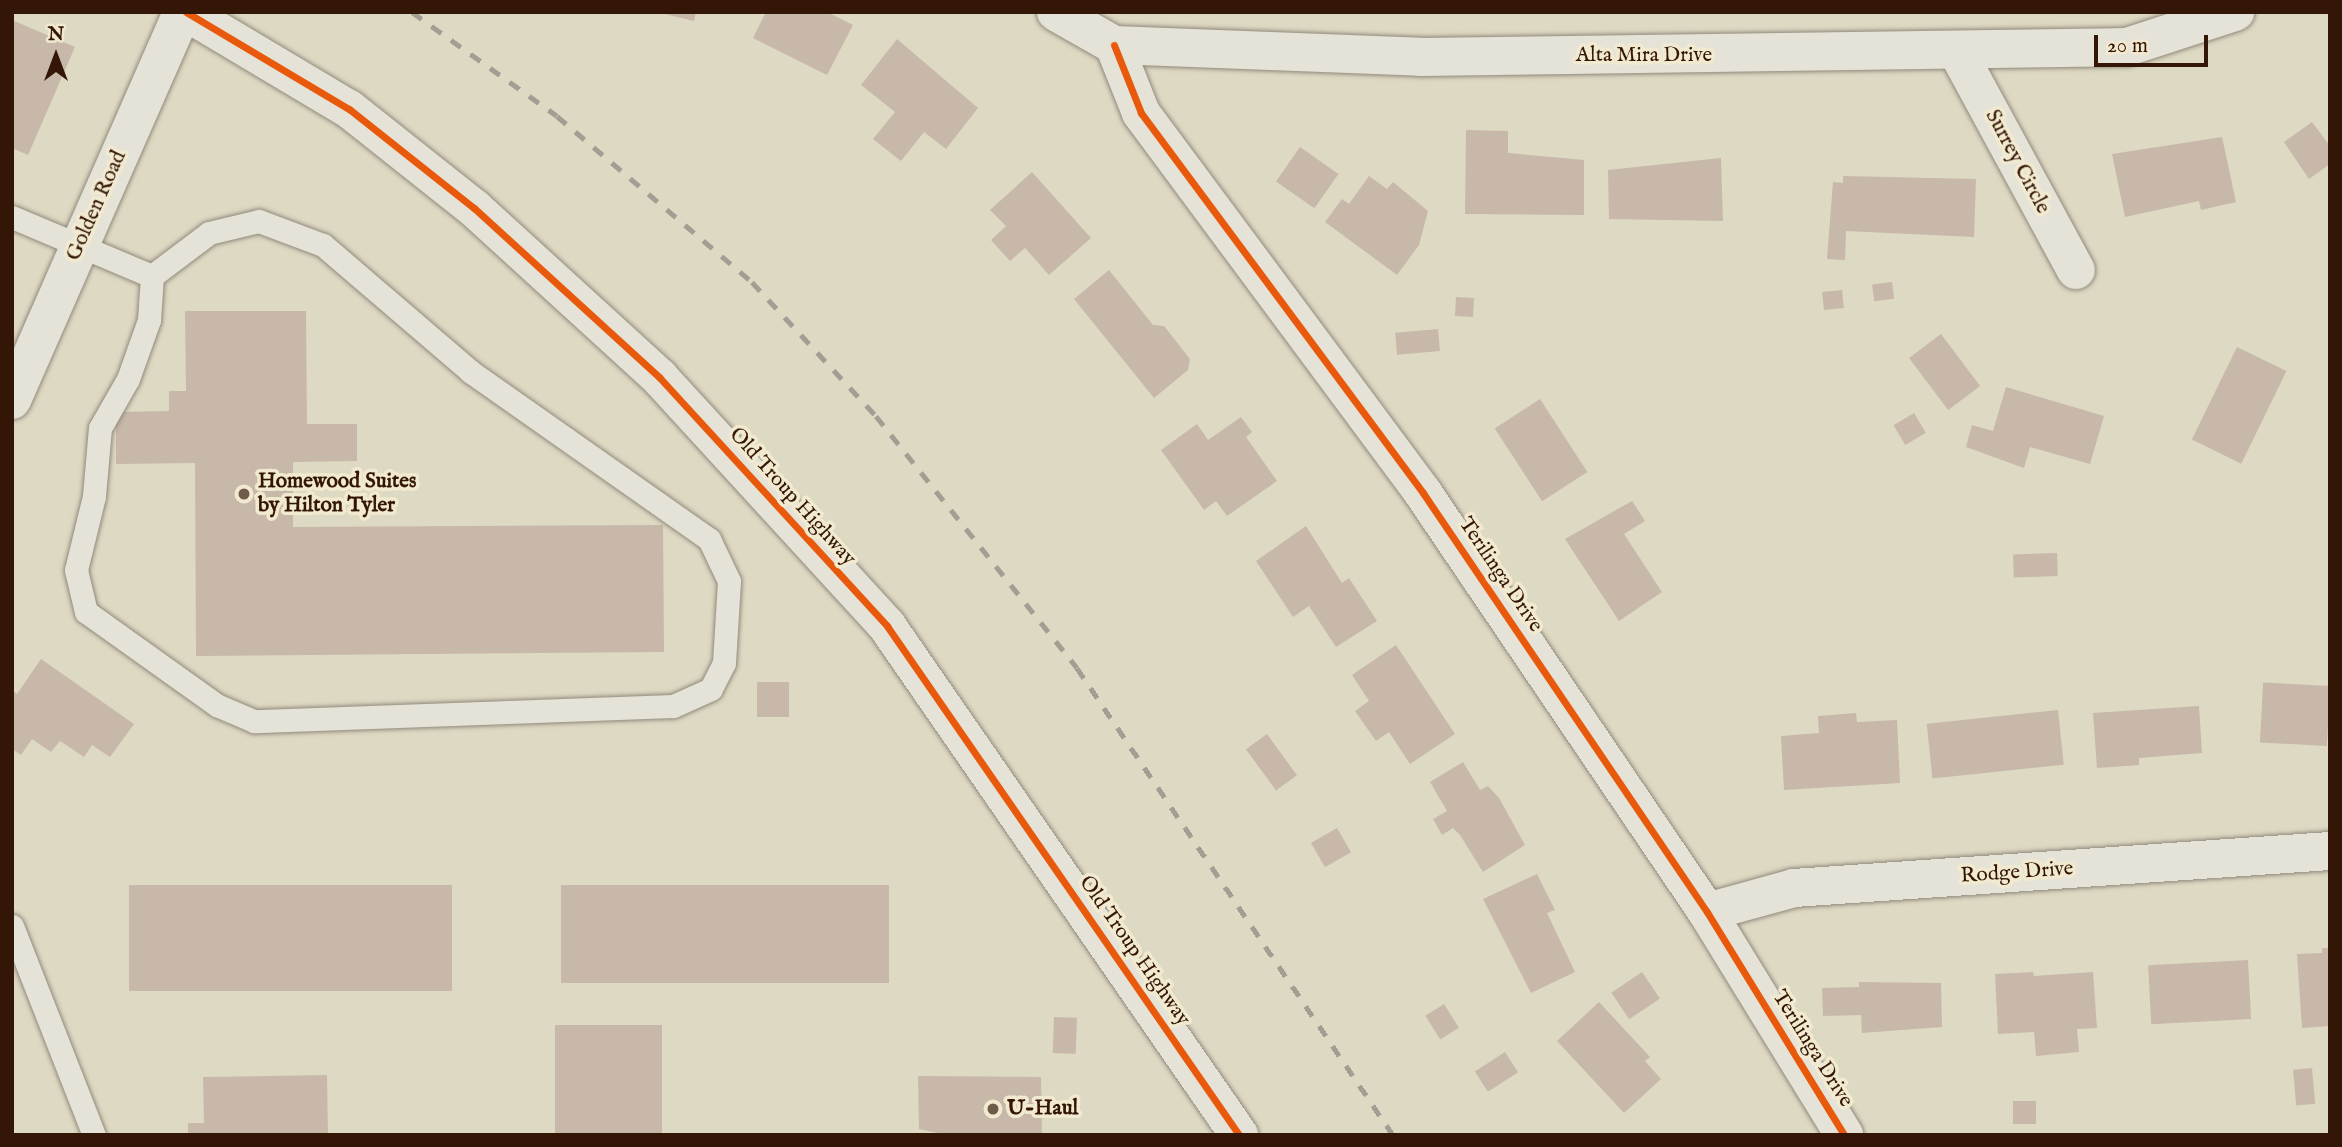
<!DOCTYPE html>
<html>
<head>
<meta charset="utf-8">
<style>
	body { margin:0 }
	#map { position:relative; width:2342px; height:1147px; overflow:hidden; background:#ded9c3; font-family:"IM FELL English",serif }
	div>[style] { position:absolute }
	.building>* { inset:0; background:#c7b8aa; transform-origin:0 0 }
	.roads { filter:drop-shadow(0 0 2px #918a7c) drop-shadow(0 0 2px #918a7c) }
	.service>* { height:23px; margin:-11.5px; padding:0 11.5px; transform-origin:11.5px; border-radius:11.5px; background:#e5e2d7 }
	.minor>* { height:38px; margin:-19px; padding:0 19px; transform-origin:19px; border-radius:19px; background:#e5e2d7 }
	.tertiary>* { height:38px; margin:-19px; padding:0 19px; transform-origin:19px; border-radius:19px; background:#e5e2d7 }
	.rail>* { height:5px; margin-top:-2.5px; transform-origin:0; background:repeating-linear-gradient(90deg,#a39e93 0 12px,transparent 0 24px) }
	.cycleway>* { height:7px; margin:-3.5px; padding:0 3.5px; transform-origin:3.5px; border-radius:3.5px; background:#e8590c }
	.dots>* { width:19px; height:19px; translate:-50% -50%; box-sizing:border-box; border:4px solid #f1ead0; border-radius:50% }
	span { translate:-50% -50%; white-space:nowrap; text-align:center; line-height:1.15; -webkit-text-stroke:7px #f1ead0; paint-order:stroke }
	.street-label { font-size:21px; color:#341606 }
	.poi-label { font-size:21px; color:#341606; font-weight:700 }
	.left { translate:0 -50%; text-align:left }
	.frame { position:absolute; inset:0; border:14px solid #341606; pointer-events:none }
	.north { position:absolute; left:21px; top:21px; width:70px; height:70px; -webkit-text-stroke:5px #f1ead0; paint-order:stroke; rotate:0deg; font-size:19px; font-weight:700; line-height:28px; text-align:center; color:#341606 }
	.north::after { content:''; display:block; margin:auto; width:24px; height:32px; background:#341606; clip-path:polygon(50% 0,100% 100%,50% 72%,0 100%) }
	.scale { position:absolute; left:2094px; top:35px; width:114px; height:32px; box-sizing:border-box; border:4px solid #341606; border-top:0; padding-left:9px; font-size:21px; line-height:24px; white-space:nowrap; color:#341606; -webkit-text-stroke:5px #f1ead0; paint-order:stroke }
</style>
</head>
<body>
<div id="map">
	<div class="building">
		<i style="clip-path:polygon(656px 12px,696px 12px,694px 21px)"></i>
		<i style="clip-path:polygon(766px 12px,827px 12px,853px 25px,827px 75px,753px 38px)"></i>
		<i style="clip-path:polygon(12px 20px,75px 47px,28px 155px,12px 148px)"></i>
		<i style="clip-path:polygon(897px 39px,978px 108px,946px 149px,924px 132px,901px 161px,873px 139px,895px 112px,861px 85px)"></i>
		<i style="clip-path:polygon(2312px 122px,2330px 146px,2330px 164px,2309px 179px,2284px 142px)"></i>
		<i style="clip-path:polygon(1466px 130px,1508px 131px,1508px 153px,1584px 160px,1584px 215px,1465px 214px)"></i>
		<i style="clip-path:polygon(2222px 137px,2236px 202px,2201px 210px,2199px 201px,2125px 217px,2112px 154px)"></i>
		<i style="left:1300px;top:147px;width:47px;height:42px;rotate:35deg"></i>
		<i style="clip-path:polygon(1721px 158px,1723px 221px,1609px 219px,1608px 170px)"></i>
		<i style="clip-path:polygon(1032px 172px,1091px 238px,1049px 275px,1025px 248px,1010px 261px,991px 240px,1006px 226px,990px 210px)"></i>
		<i style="clip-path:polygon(1369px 176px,1387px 189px,1393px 182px,1428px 211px,1419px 245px,1397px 275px,1325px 222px,1342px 199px,1349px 204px)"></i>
		<i style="clip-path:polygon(1843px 176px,1976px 179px,1974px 237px,1846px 231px,1845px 260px,1827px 259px,1833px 182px,1843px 183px)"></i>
		<i style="clip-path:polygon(1109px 270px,1153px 325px,1164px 326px,1190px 359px,1188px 370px,1154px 398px,1074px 299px)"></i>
		<i style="left:1892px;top:282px;width:17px;height:20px;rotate:83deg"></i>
		<i style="left:1842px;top:290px;width:18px;height:20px;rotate:84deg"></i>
		<i style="left:1456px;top:297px;width:18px;height:19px;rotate:3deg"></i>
		<i style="clip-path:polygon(185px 311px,306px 311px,307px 424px,357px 424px,357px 461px,293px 462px,293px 527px,663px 525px,664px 652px,196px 656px,195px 463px,116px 464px,116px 412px,169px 411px,169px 391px,186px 391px)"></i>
		<i style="left:1438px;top:329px;width:22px;height:43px;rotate:85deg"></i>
		<i style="left:1941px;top:334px;width:65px;height:40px;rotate:53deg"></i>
		<i style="left:2237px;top:347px;width:55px;height:103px;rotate:26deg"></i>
		<i style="clip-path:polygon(2006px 387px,2104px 416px,2090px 464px,2030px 447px,2024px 468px,1966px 447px,1972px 425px,1993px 431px)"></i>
		<i style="left:1540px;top:399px;width:87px;height:54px;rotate:57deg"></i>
		<i style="left:1914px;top:413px;width:23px;height:24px;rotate:59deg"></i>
		<i style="clip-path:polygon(1241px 417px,1252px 432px,1246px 437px,1277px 481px,1227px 516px,1216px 501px,1204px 510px,1161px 450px,1197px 424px,1208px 440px)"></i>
		<i style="clip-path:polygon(1632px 501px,1645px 521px,1624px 534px,1662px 592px,1619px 621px,1565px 539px)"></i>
		<i style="clip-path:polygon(1306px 526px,1342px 583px,1349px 578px,1377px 621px,1336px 647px,1309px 606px,1293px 617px,1256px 561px)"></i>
		<i style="left:2057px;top:553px;width:23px;height:44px;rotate:88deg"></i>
		<i style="clip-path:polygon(1396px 645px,1455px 734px,1410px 764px,1389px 732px,1376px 741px,1355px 711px,1369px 701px,1352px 675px)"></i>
		<i style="clip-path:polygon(41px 659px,134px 724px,110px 757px,92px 745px,84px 757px,60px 741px,51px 752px,32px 739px,21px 755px,12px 749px,12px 690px,17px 694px)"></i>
		<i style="left:757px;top:682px;width:32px;height:35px"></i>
		<i style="left:2330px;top:686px;width:60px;height:67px;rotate:93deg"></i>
		<i style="clip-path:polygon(2199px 706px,2202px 753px,2139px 758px,2139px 765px,2097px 768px,2093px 713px)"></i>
		<i style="left:2058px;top:710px;width:55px;height:132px;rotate:84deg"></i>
		<i style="clip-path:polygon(1856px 713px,1857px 722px,1897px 720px,1900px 783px,1784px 790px,1781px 736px,1819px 733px,1818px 716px)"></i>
		<i style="left:1267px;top:734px;width:51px;height:26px;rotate:54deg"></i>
		<i style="clip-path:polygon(1463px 762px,1480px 790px,1488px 786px,1499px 798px,1525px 845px,1483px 872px,1460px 835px,1453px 828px,1442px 835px,1433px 819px,1447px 811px,1430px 782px)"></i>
		<i style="left:1337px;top:828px;width:28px;height:30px;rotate:60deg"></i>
		<i style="clip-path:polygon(1537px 874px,1555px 910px,1547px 913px,1575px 972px,1531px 993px,1483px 899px)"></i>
		<i style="left:452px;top:885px;width:106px;height:323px;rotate:90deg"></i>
		<i style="left:561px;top:885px;width:328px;height:98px"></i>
		<i style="clip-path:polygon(2322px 948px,2330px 948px,2330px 1026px,2302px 1028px,2297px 954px,2322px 953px)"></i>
		<i style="left:2248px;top:960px;width:59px;height:100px;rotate:87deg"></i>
		<i style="left:1642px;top:972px;width:32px;height:37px;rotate:56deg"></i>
		<i style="clip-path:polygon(2033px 972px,2034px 976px,2093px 972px,2097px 1028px,2077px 1029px,2079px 1052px,2036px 1056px,2034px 1032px,1998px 1034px,1995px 974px)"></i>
		<i style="clip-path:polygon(1859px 982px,1941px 983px,1942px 1027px,1862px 1033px,1861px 1015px,1823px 1016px,1822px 988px,1859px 987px)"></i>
		<i style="clip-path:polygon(1599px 1002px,1650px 1057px,1645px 1061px,1661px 1079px,1624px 1113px,1557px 1041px)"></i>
		<i style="left:1444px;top:1004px;width:28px;height:22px;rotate:58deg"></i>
		<i style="left:1054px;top:1017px;width:23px;height:36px;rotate:2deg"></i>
		<i style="left:555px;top:1025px;width:107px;height:110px"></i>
		<i style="left:1505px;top:1052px;width:24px;height:36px;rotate:57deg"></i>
		<i style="left:2312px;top:1068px;width:36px;height:19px;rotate:85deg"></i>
		<i style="clip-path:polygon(327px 1075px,328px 1135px,188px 1135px,188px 1123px,204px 1123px,203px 1077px)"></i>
		<i style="clip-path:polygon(918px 1076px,1041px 1077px,1042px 1135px,947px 1135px,919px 1129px)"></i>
		<i style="left:2013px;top:1101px;width:23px;height:23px"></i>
	</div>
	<div class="roads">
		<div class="service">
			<i style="left:12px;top:217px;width:152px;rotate:22.9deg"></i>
			<i style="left:259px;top:221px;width:68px;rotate:20.6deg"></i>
			<i style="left:323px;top:245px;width:195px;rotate:40.6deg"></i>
			<i style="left:471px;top:372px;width:291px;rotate:35.1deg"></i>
			<i style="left:709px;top:539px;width:47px;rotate:64.5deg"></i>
			<i style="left:729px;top:581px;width:82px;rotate:93.5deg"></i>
			<i style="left:724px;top:663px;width:29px;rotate:117deg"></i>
			<i style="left:711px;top:689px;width:42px;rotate:155.9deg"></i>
			<i style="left:673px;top:706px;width:419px;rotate:177.9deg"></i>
			<i style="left:254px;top:721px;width:39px;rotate:-157deg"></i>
			<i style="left:218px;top:706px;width:162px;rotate:-144.5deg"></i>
			<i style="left:86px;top:612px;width:43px;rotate:-103.4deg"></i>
			<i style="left:76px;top:570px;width:76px;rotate:-76.3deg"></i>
			<i style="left:94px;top:496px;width:68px;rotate:-85deg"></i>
			<i style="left:100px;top:428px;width:56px;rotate:-60.3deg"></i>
			<i style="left:128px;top:379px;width:63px;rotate:-70.4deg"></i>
			<i style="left:149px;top:320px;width:44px;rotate:-86.1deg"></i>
			<i style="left:152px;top:276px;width:71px;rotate:-37deg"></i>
			<i style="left:209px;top:233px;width:51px;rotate:-13.5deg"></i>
			<i style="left:12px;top:926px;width:225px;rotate:68.6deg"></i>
		</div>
		<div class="minor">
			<i style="left:186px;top:12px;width:190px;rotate:30.8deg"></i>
			<i style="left:349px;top:109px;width:159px;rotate:38.4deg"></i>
			<i style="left:474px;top:208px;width:251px;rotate:42.4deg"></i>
			<i style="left:659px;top:377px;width:338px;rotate:47.5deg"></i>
			<i style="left:887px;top:626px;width:619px;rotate:55.33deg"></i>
			<i style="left:1056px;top:12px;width:67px;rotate:29.6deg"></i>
			<i style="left:1114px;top:45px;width:307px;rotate:2.2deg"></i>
			<i style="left:1421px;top:57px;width:706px;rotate:-0.81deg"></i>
			<i style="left:2127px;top:47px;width:114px;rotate:-18deg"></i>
			<i style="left:1114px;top:45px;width:73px;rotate:68.3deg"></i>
			<i style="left:1141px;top:113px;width:473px;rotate:53.4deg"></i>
			<i style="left:1423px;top:493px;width:506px;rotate:55.87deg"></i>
			<i style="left:1707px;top:912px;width:262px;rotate:58.4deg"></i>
			<i style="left:1958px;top:53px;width:247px;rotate:61.5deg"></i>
			<i style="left:1707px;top:912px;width:90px;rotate:-15.4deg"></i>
			<i style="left:1794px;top:888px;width:537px;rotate:-3.95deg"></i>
		</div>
		<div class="tertiary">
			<i style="left:12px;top:400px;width:424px;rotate:-66.3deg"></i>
		</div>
	</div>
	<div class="rail">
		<i style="left:412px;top:12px;width:178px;rotate:35.6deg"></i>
		<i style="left:557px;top:116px;width:256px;rotate:40.4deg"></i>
		<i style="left:752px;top:282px;width:183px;rotate:47.2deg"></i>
		<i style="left:876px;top:416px;width:322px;rotate:51.4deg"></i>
		<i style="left:1077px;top:668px;width:564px;rotate:55.92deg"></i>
	</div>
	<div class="cycleway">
		<i style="left:186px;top:12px;width:190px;rotate:30.8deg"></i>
		<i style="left:349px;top:109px;width:159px;rotate:38.4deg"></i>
		<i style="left:474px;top:208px;width:251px;rotate:42.4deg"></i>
		<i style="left:659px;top:377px;width:338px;rotate:47.5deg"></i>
		<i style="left:887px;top:626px;width:619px;rotate:55.33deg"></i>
		<i style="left:1114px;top:45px;width:73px;rotate:68.3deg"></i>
		<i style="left:1141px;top:113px;width:473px;rotate:53.4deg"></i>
		<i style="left:1423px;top:493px;width:506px;rotate:55.87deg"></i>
		<i style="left:1707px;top:912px;width:262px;rotate:58.4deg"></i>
	</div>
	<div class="dots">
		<i style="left:244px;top:494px;background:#705a48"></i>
		<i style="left:993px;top:1109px;background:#705a48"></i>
	</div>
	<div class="street-label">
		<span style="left:1644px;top:56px">Alta Mira Drive</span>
		<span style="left:2017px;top:162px;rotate:62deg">Surrey Circle</span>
		<span style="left:97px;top:206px;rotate:-66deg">Golden Road</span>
		<span style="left:792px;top:497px;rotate:48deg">Old Troup Highway</span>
		<span style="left:1500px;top:575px;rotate:56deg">Terilinga Drive</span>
		<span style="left:2017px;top:873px;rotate:-4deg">Rodge Drive</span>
		<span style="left:1134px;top:951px;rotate:55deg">Old Troup Highway</span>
		<span style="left:1812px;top:1049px;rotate:58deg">Terilinga Drive</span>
	</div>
	<div class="poi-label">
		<span class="left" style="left:258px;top:494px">Homewood Suites<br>by Hilton Tyler</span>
		<span class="left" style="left:1007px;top:1109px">U-Haul</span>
	</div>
	<div class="frame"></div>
	<div class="north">N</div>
	<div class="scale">20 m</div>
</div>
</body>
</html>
